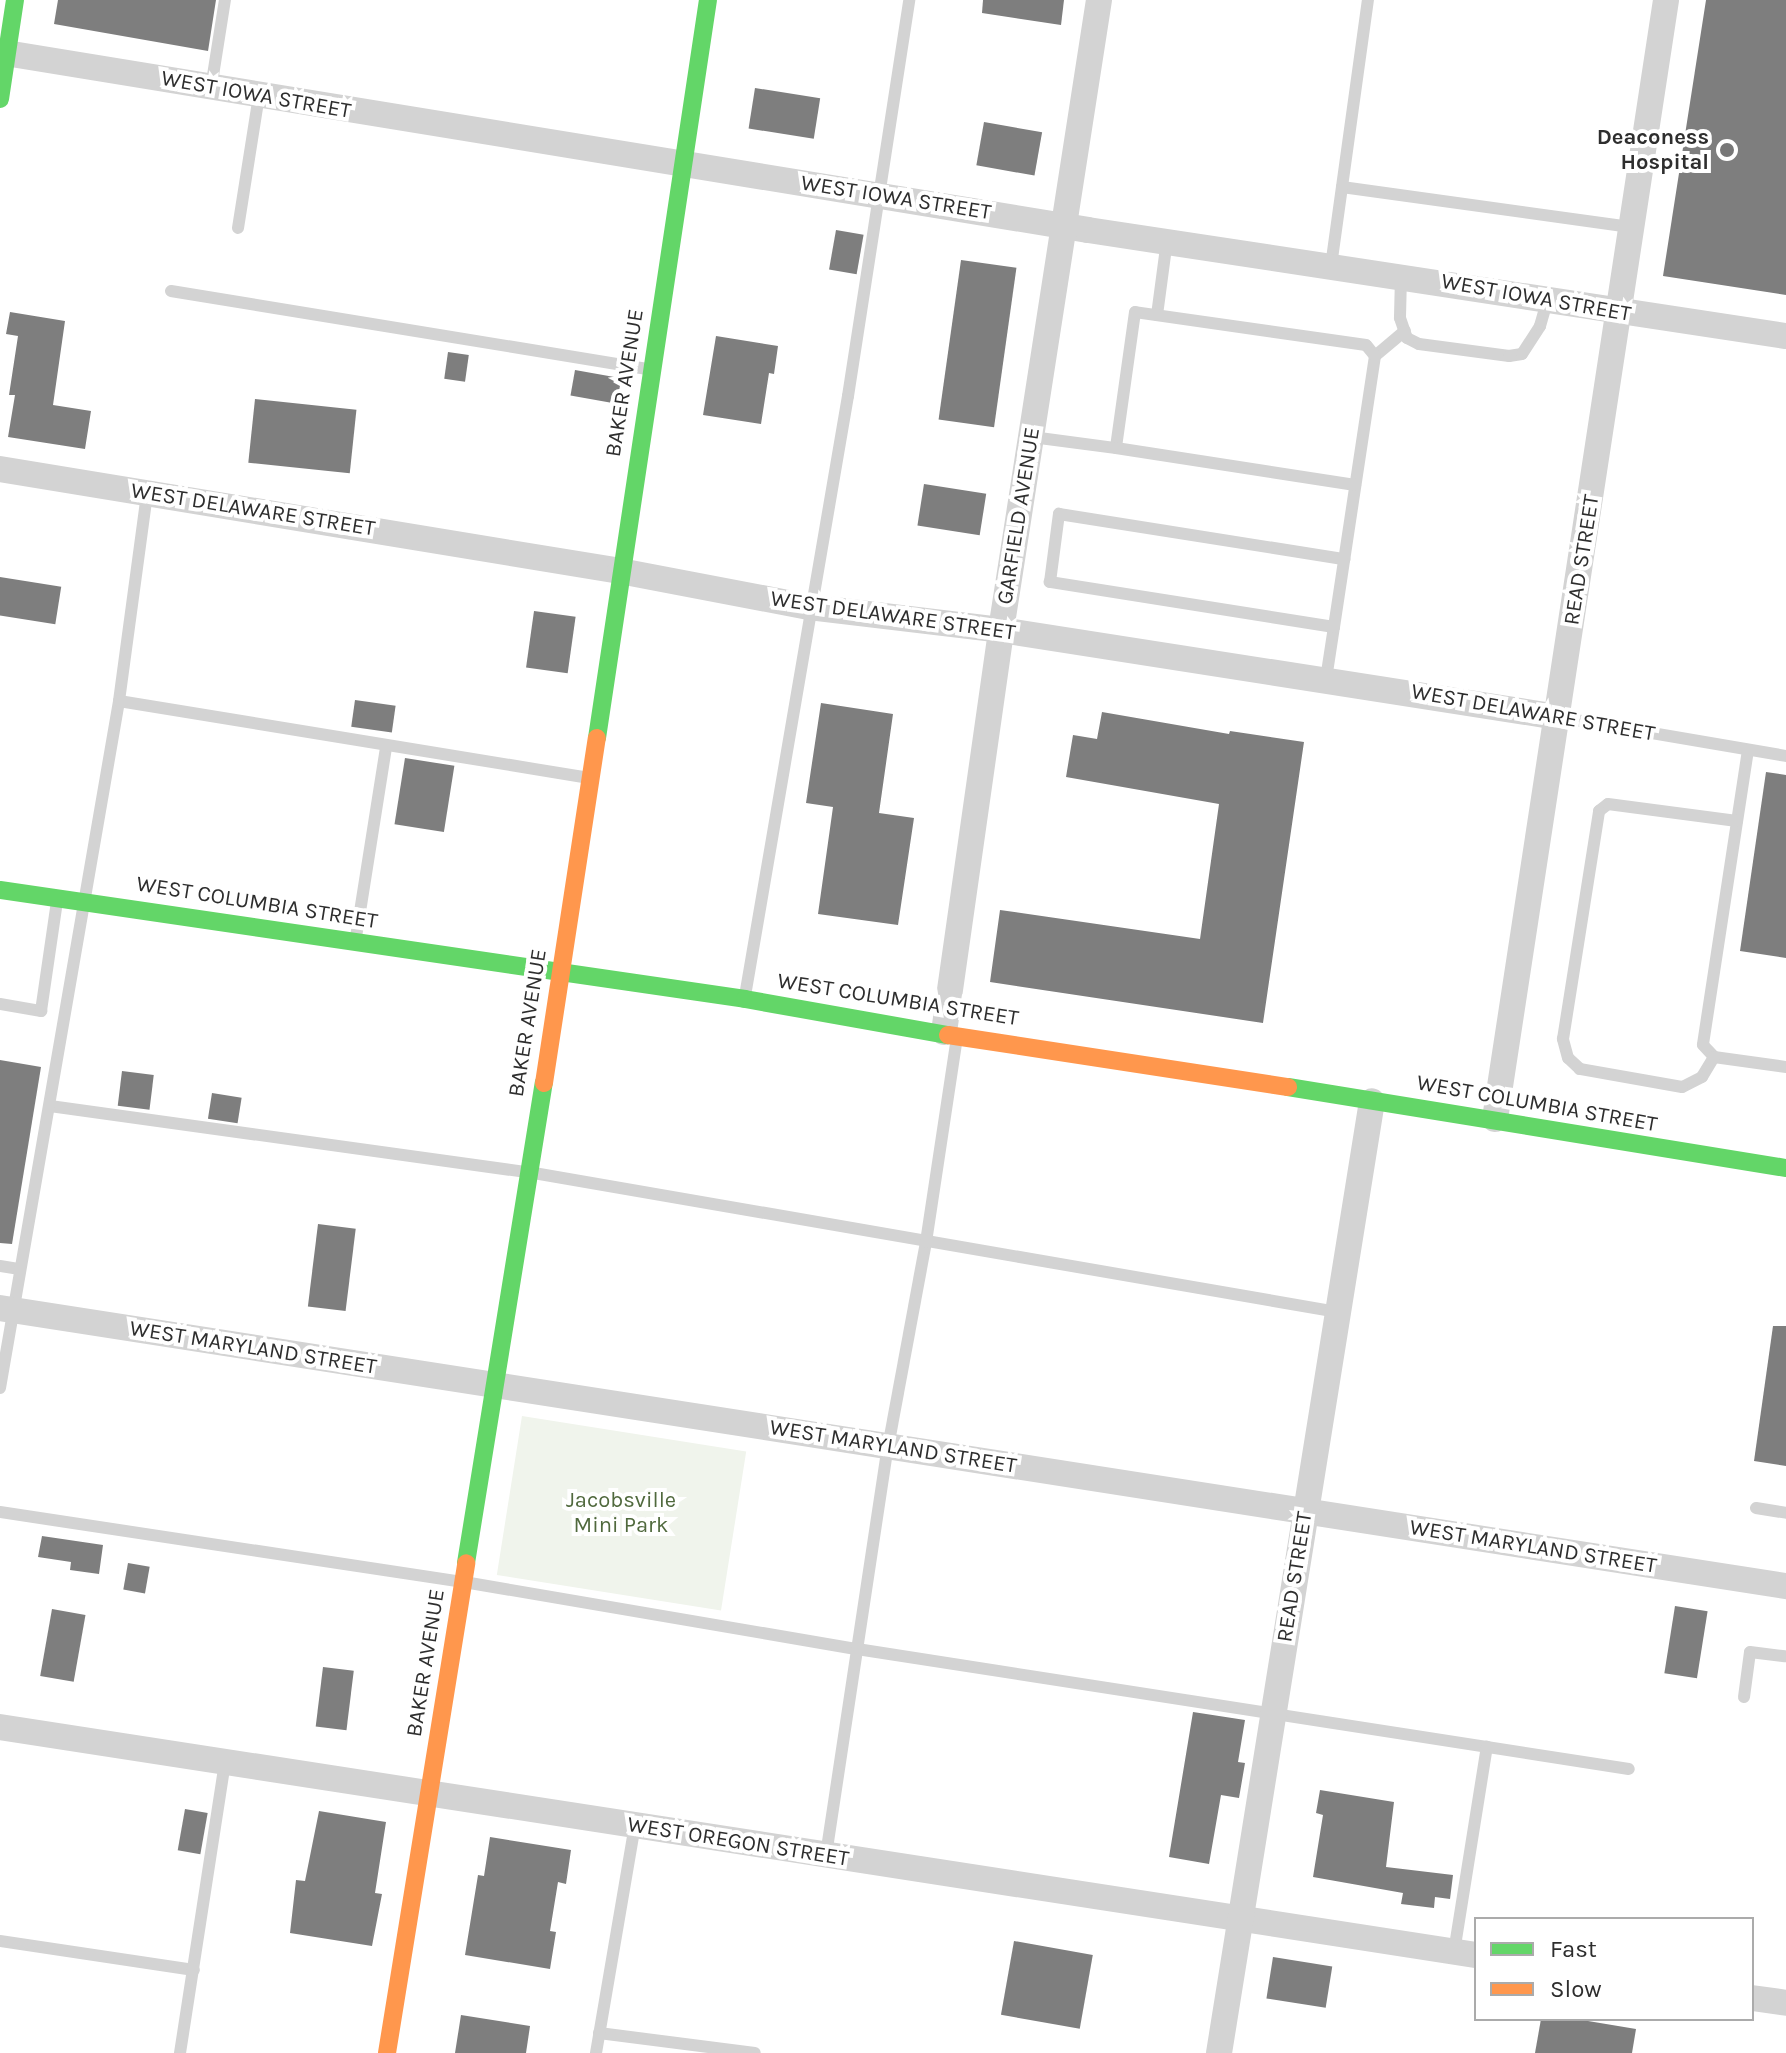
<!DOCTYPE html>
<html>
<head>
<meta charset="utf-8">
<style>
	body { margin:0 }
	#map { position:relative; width:1786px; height:2053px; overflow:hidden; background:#fff; font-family:Karla,sans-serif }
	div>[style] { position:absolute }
	.green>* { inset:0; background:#f0f4ec; transform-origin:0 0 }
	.building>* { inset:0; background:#7e7e7e; transform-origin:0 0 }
	.lane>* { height:12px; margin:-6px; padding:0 6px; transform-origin:6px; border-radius:6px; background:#d3d3d3 }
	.street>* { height:26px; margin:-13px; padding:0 13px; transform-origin:13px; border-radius:13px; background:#d3d3d3 }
	.fast>* { height:18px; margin:-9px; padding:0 9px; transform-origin:9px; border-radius:9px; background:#63d668 }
	.slow>* { height:18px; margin:-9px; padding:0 9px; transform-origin:9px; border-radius:9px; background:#ff974d }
	.dots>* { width:22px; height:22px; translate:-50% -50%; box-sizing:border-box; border:4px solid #fff; border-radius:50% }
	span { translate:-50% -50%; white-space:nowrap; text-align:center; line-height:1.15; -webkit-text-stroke:8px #fff; paint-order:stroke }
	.street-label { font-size:22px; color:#2e2e2e }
	.poi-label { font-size:22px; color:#2e2e2e; font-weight:700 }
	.right { translate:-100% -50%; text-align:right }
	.park-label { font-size:22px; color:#50693d }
	.legend { position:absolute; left:1474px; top:1917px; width:280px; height:104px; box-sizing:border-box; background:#fff; border:2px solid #ababab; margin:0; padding:10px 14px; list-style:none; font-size:24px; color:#2e2e2e }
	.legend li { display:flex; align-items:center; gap:16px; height:40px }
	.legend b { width:40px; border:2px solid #ababab }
</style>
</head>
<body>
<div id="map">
	<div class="green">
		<i style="left:522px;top:1416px;width:227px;height:161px;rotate:9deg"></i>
	</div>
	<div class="building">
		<i style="clip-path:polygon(58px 0,216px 0,208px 51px,54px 24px)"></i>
		<i style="clip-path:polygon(983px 0,1064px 0,1061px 25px,982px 13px)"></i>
		<i style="clip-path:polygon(1706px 0,1786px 0,1786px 295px,1663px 276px)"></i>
		<i style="left:755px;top:88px;width:66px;height:41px;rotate:9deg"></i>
		<i style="left:984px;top:122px;width:59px;height:44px;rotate:10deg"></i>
		<i style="left:836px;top:230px;width:28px;height:40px;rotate:10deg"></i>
		<i style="left:961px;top:260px;width:56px;height:161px;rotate:8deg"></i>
		<i style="clip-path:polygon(10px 312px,65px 321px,53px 405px,91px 411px,85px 449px,8px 437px,15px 395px,9px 395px,18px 336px,6px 334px)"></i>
		<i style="clip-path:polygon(716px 336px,778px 346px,774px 374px,769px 373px,761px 424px,703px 415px)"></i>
		<i style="left:448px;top:352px;width:21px;height:27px;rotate:8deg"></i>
		<i style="left:575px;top:370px;width:47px;height:26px;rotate:10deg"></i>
		<i style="left:255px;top:399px;width:102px;height:64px;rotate:6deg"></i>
		<i style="left:924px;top:484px;width:63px;height:42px;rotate:9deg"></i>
		<i style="left:0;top:577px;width:62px;height:38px;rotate:9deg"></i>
		<i style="left:534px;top:611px;width:42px;height:57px;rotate:8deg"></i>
		<i style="left:355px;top:700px;width:41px;height:27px;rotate:8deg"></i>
		<i style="clip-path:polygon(821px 703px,893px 714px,879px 813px,914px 818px,898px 925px,818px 914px,833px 807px,806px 803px)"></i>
		<i style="clip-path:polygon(1102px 712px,1229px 734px,1230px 731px,1304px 742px,1263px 1023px,990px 982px,1000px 910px,1200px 939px,1219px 804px,1066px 777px,1073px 735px,1097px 739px)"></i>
		<i style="left:405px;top:758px;width:50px;height:67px;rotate:9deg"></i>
		<i style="clip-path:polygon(1766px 772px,1786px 775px,1786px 958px,1740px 951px)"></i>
		<i style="clip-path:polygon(0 1060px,41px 1067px,12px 1244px,0 1243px)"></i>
		<i style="left:122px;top:1071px;width:32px;height:35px;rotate:7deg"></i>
		<i style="left:212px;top:1093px;width:30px;height:26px;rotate:9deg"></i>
		<i style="left:318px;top:1224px;width:38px;height:83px;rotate:7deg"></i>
		<i style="clip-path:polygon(1773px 1326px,1786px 1326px,1786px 1466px,1754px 1461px)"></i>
		<i style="clip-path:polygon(42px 1536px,103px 1545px,99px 1574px,70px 1570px,71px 1562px,38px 1557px)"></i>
		<i style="left:128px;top:1563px;width:22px;height:27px;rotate:10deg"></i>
		<i style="left:1675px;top:1606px;width:33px;height:68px;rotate:9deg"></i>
		<i style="left:52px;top:1609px;width:34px;height:68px;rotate:10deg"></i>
		<i style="left:323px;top:1667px;width:31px;height:60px;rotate:7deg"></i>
		<i style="clip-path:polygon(1193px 1712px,1245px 1720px,1238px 1762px,1245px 1763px,1239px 1798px,1221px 1795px,1209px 1864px,1169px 1857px)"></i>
		<i style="clip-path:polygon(1320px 1790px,1394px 1802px,1386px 1867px,1453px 1875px,1450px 1899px,1435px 1897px,1434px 1908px,1401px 1904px,1403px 1893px,1313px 1877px,1323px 1815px,1316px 1813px)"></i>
		<i style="left:185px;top:1809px;width:23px;height:42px;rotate:10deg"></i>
		<i style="clip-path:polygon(319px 1811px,386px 1822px,375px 1893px,382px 1894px,372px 1946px,290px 1933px,296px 1880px,305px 1881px)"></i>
		<i style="clip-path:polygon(490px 1837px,571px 1850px,566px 1884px,558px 1882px,550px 1931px,556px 1932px,550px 1969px,465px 1955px,478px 1875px,484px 1876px)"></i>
		<i style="left:1014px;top:1941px;width:80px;height:75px;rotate:10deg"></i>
		<i style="left:1273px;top:1957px;width:60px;height:42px;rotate:9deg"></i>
		<i style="clip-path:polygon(461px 2015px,530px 2026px,526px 2053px,455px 2053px)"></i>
		<i style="clip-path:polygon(1541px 2019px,1576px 2019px,1636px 2029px,1632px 2053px,1535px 2053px)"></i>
	</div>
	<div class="lane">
		<i style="left:211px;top:88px;width:89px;rotate:-81deg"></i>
		<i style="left:1342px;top:187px;width:291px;rotate:7.9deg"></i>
		<i style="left:238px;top:228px;width:134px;rotate:-81deg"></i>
		<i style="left:1331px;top:266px;width:269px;rotate:-82.1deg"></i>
		<i style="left:1401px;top:276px;width:42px;rotate:91.4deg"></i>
		<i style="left:1400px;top:318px;width:21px;rotate:71deg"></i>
		<i style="left:1407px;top:338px;width:13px;rotate:27deg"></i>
		<i style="left:1419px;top:344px;width:91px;rotate:7.6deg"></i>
		<i style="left:1509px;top:356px;width:13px;rotate:-9deg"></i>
		<i style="left:1522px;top:354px;width:33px;rotate:-57deg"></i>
		<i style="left:1540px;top:326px;width:26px;rotate:-74deg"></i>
		<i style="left:171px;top:291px;width:484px;rotate:9.3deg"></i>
		<i style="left:1157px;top:315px;width:76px;rotate:-82.4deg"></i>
		<i style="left:1375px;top:356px;width:39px;rotate:-40deg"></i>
		<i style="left:1032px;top:437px;width:85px;rotate:7.5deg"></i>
		<i style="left:1334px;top:627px;width:288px;rotate:-171deg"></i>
		<i style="left:1050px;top:582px;width:69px;rotate:-82.5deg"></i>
		<i style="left:1059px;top:514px;width:289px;rotate:9deg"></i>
		<i style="left:1326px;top:679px;width:53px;rotate:-81.3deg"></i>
		<i style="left:1334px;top:627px;width:274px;rotate:-81.4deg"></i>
		<i style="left:1375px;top:356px;width:14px;rotate:-129deg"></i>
		<i style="left:1366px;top:345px;width:233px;rotate:-171.9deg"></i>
		<i style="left:1135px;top:312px;width:137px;rotate:98deg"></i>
		<i style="left:1116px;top:448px;width:242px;rotate:8.8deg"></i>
		<i style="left:119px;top:701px;width:210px;rotate:-82.3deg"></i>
		<i style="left:1558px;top:717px;width:231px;rotate:9.7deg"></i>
		<i style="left:1748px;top:750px;width:298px;rotate:98.7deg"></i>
		<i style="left:1703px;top:1045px;width:16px;rotate:47deg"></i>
		<i style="left:1714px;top:1057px;width:73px;rotate:7.9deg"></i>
		<i style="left:356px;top:937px;width:192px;rotate:-81deg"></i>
		<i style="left:745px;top:996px;width:609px;rotate:-80.26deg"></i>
		<i style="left:848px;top:396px;width:401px;rotate:-81.2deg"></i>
		<i style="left:0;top:1004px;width:42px;rotate:9.7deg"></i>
		<i style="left:41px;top:1011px;width:111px;rotate:-81.7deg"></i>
		<i style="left:1714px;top:1057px;width:23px;rotate:121deg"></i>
		<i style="left:1702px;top:1077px;width:22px;rotate:153deg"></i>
		<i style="left:1682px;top:1087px;width:104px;rotate:-170deg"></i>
		<i style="left:1580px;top:1069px;width:16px;rotate:-137deg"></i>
		<i style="left:1568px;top:1058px;width:20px;rotate:-105deg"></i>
		<i style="left:1563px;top:1039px;width:231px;rotate:-81deg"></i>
		<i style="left:1599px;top:811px;width:11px;rotate:-38deg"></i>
		<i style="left:1608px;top:804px;width:130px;rotate:7.5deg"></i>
		<i style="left:50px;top:1106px;width:483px;rotate:7.9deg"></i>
		<i style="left:528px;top:1172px;width:822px;rotate:9.81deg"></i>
		<i style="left:0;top:1266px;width:20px;rotate:9deg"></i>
		<i style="left:0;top:1388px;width:697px;rotate:-80.17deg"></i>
		<i style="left:119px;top:701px;width:475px;rotate:9.3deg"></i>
		<i style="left:1756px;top:1508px;width:30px;rotate:9deg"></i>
		<i style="left:0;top:1512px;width:469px;rotate:8.6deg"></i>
		<i style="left:464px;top:1582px;width:399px;rotate:9.7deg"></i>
		<i style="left:857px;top:1649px;width:781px;rotate:8.84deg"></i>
		<i style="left:1744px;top:1697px;width:45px;rotate:-82.4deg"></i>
		<i style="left:1750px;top:1652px;width:35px;rotate:7deg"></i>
		<i style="left:826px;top:1855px;width:413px;rotate:-81.4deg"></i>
		<i style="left:888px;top:1447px;width:208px;rotate:-79.5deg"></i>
		<i style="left:926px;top:1242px;width:206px;rotate:-81.4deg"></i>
		<i style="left:0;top:1941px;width:196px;rotate:8.5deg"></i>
		<i style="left:1454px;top:1952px;width:208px;rotate:-80.9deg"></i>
		<i style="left:599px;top:2033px;width:157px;rotate:7.3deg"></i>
		<i style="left:180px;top:2053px;width:294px;rotate:-81.2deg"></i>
		<i style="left:596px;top:2053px;width:230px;rotate:-80.3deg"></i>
	</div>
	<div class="street">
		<i style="left:0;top:52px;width:1102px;rotate:9.29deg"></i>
		<i style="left:1088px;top:230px;width:706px;rotate:8.64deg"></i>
		<i style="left:0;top:469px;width:628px;rotate:9.34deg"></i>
		<i style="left:620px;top:571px;width:192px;rotate:10.8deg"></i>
		<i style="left:809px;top:607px;width:193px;rotate:6.8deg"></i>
		<i style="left:1001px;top:630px;width:564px;rotate:8.88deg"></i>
		<i style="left:944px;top:1032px;width:406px;rotate:-81.9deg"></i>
		<i style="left:1001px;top:630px;width:638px;rotate:-81.16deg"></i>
		<i style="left:1495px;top:1119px;width:1132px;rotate:-81.31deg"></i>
		<i style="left:0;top:1308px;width:1808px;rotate:8.85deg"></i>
		<i style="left:0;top:1727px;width:1494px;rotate:8.78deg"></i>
		<i style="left:1752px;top:1998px;width:34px;rotate:8deg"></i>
		<i style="left:1219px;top:2053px;width:964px;rotate:-80.87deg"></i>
	</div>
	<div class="fast">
		<i style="left:0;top:99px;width:100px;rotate:-81.4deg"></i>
		<i style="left:597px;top:738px;width:746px;rotate:-81.45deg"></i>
		<i style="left:0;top:890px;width:753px;rotate:8.32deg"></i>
		<i style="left:745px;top:999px;width:206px;rotate:10.1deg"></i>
		<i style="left:1288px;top:1087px;width:505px;rotate:9.24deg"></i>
		<i style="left:466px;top:1563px;width:486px;rotate:-80.8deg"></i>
	</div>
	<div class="slow">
		<i style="left:948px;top:1035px;width:344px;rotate:8.7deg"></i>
		<i style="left:544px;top:1083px;width:349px;rotate:-81.3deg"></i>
		<i style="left:387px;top:2053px;width:496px;rotate:-80.8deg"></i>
	</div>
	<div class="dots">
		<i style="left:1727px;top:150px;background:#777"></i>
	</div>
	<div class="street-label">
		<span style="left:256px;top:95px;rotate:10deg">WEST IOWA STREET</span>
		<span style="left:896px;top:198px;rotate:9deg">WEST IOWA STREET</span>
		<span style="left:1536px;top:298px;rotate:10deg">WEST IOWA STREET</span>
		<span style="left:625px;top:383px;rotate:-81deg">BAKER AVENUE</span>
		<span style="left:253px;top:510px;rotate:9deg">WEST DELAWARE STREET</span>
		<span style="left:1019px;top:516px;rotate:-81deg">GARFIELD AVENUE</span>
		<span style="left:1582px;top:560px;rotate:-81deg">READ STREET</span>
		<span style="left:893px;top:616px;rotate:8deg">WEST DELAWARE STREET</span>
		<span style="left:1533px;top:713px;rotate:10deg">WEST DELAWARE STREET</span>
		<span style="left:257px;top:903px;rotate:9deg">WEST COLUMBIA STREET</span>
		<span style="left:898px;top:1000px;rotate:9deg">WEST COLUMBIA STREET</span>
		<span style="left:528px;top:1023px;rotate:-81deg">BAKER AVENUE</span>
		<span style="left:1537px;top:1104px;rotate:10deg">WEST COLUMBIA STREET</span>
		<span style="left:253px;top:1348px;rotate:9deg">WEST MARYLAND STREET</span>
		<span style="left:893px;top:1447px;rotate:9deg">WEST MARYLAND STREET</span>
		<span style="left:1533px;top:1547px;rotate:9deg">WEST MARYLAND STREET</span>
		<span style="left:1295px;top:1577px;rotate:-81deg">READ STREET</span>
		<span style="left:426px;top:1663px;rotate:-81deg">BAKER AVENUE</span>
		<span style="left:738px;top:1842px;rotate:9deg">WEST OREGON STREET</span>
	</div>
	<div class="poi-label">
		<span class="right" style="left:1709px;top:150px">Deaconess<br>Hospital</span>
	</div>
	<div class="park-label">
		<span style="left:621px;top:1513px">Jacobsville<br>Mini Park</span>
	</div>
	<ul class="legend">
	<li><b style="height:10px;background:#63d668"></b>Fast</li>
	<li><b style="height:10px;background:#ff974d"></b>Slow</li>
	</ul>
</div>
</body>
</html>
